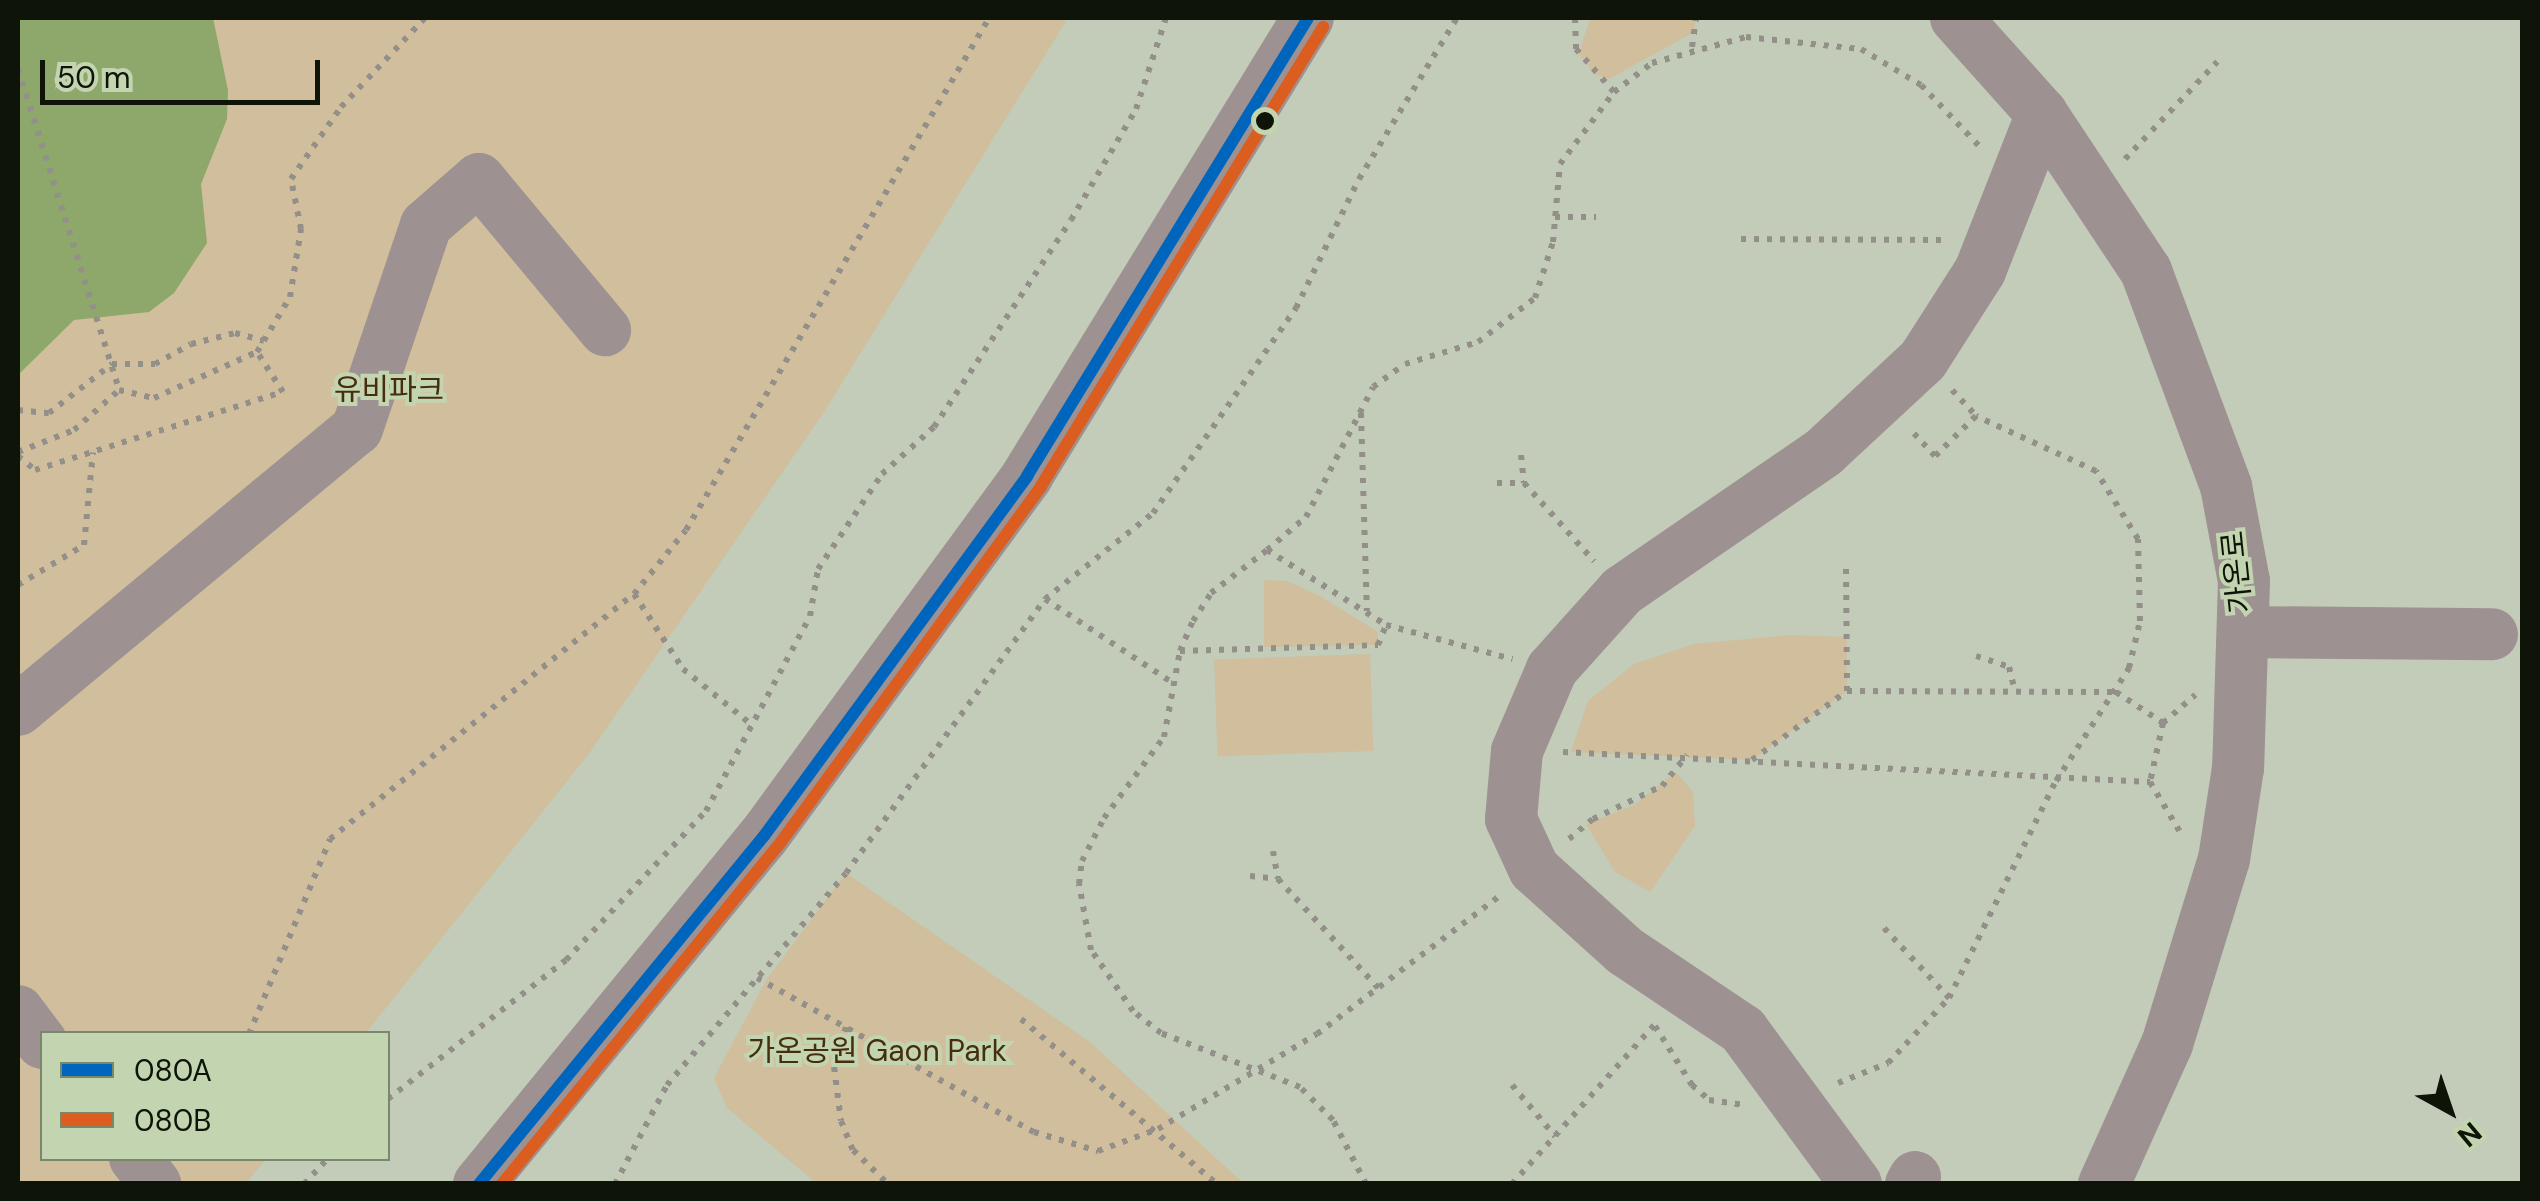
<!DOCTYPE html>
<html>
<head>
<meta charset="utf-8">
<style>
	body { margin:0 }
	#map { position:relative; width:2540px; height:1201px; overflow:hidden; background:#c2ccb8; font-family:"DM Sans","Noto Sans KR",sans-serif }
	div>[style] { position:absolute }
	.green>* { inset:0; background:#d0be9c; transform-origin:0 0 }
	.water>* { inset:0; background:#8da86a }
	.path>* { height:6px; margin-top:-3px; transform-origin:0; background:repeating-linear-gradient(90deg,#938f89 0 5px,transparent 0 13px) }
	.minor>* { height:52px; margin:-26px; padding:0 26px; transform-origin:26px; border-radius:26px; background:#9d9291 }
	.bus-1>* { height:12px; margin:-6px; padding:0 6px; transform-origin:6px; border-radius:6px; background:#0065bd }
	.bus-2>* { height:12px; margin:-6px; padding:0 6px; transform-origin:6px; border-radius:6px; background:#db5d1f }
	.dots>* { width:28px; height:28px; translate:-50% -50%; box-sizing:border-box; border:5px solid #c2d4b0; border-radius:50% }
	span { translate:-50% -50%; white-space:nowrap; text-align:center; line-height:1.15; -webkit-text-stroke:8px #c2d4b0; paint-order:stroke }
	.park-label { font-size:30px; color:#462d0e }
	.street-label { font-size:30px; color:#0e1407 }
	.frame { position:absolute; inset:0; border:20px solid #0e1407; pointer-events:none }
	.legend { position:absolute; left:40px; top:1031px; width:350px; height:130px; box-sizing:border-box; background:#c2d4b0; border:2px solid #7a876c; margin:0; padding:12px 18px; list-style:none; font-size:30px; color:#0e1407 }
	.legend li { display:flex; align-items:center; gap:20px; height:50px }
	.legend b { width:50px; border:2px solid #7a876c }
	.north { position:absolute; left:2400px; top:1061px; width:100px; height:100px; -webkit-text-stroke:8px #c2d4b0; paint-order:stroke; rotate:140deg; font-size:28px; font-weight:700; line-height:40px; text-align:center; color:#0e1407 }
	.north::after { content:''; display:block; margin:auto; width:35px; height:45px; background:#0e1407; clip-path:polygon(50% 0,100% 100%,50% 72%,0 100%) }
	.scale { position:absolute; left:40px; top:60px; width:280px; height:45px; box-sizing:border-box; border:5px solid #0e1407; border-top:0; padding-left:12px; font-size:30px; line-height:35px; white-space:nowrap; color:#0e1407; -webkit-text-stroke:8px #c2d4b0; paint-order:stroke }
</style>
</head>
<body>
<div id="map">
	<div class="green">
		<i style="clip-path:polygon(18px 18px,1068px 18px,824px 412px,588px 755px,366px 1033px,42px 1034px,42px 1158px,266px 1159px,246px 1183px,18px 1183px)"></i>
		<i style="clip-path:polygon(1590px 18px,1696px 18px,1694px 32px,1609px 79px,1594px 74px,1579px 54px)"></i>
		<i style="clip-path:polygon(1264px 580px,1287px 581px,1320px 596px,1378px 632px,1378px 645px,1264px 647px)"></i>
		<i style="clip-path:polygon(1790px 635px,1847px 637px,1847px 691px,1752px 760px,1571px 752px,1588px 701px,1634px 664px,1694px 644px)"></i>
		<i style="left:1370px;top:654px;width:97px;height:156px;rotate:88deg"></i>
		<i style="clip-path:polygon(1676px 772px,1693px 792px,1695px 826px,1650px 892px,1615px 872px,1586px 824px,1634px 805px)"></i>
		<i style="clip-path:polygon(846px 873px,1090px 1042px,1243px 1183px,816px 1183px,727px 1108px,714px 1078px,767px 979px)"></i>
	</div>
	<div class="water">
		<i style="clip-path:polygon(18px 18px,213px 18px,228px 90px,227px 119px,201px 184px,207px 243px,174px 293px,149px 312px,74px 320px,18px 375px)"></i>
	</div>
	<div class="path">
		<i style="left:1575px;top:18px;width:31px;rotate:88deg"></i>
		<i style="left:1576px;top:49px;width:57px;rotate:48.5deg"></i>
		<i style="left:1692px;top:47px;width:29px;rotate:-82deg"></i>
		<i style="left:18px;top:69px;width:337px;rotate:72.5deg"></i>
		<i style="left:2125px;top:159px;width:134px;rotate:-46.5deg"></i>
		<i style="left:1555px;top:217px;width:41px"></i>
		<i style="left:1741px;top:239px;width:204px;rotate:0.3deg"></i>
		<i style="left:1952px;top:390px;width:35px;rotate:47deg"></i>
		<i style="left:18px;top:410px;width:31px;rotate:6deg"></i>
		<i style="left:49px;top:413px;width:80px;rotate:-37.9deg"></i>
		<i style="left:112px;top:364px;width:43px"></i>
		<i style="left:155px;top:364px;width:41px;rotate:-29.1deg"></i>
		<i style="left:191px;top:344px;width:45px;rotate:-14deg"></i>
		<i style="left:235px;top:333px;width:30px;rotate:15deg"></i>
		<i style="left:1361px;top:413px;width:198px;rotate:88.3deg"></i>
		<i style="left:18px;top:452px;width:60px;rotate:-21.4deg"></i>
		<i style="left:74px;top:430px;width:60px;rotate:-41.6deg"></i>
		<i style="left:119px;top:390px;width:36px;rotate:13deg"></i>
		<i style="left:154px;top:398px;width:113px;rotate:-24.1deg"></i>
		<i style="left:257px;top:352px;width:64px;rotate:-59deg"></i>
		<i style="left:290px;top:297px;width:69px;rotate:-80.8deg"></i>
		<i style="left:301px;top:229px;width:51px;rotate:-101.3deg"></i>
		<i style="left:291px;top:179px;width:88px;rotate:-55.2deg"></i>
		<i style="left:341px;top:107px;width:122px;rotate:-46.7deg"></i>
		<i style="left:1521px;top:455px;width:28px;rotate:84deg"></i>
		<i style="left:1524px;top:483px;width:105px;rotate:48.1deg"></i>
		<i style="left:18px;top:456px;width:22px;rotate:39deg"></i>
		<i style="left:35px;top:470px;width:260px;rotate:-17.5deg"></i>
		<i style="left:283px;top:392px;width:48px;rotate:-123deg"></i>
		<i style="left:1497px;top:483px;width:27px"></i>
		<i style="left:1267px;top:550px;width:51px;rotate:-40.2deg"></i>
		<i style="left:1306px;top:517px;width:146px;rotate:-62.7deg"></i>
		<i style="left:1373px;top:387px;width:39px;rotate:-36deg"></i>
		<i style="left:1405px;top:364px;width:76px;rotate:-16.8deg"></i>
		<i style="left:1478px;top:342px;width:72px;rotate:-37.7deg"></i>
		<i style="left:1535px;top:298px;width:59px;rotate:-72.2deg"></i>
		<i style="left:1553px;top:242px;width:78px;rotate:-84.9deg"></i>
		<i style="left:1560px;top:164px;width:90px;rotate:-53.1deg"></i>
		<i style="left:1614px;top:92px;width:48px;rotate:-37.3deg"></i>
		<i style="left:1652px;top:63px;width:98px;rotate:-15.5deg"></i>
		<i style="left:1746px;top:37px;width:116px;rotate:6deg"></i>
		<i style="left:1861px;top:49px;width:70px;rotate:31deg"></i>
		<i style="left:1921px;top:85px;width:90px;rotate:46.4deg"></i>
		<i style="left:1846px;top:569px;width:122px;rotate:89.5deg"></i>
		<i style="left:1847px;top:691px;width:269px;rotate:0.2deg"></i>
		<i style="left:2116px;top:692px;width:56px;rotate:33.4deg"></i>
		<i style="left:2163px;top:723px;width:60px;rotate:102.4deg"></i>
		<i style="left:18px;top:585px;width:77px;rotate:-31.2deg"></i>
		<i style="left:84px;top:545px;width:93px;rotate:-84.5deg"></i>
		<i style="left:634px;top:594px;width:90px;rotate:56.8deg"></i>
		<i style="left:683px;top:669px;width:89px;rotate:39.1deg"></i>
		<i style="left:1045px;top:599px;width:153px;rotate:33.3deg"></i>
		<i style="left:1180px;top:651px;width:198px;rotate:-1.7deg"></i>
		<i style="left:1378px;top:645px;width:22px;rotate:-68deg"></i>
		<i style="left:1976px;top:656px;width:35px;rotate:18deg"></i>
		<i style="left:2009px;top:667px;width:25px;rotate:76deg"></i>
		<i style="left:2163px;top:723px;width:43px;rotate:-41.2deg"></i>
		<i style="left:1563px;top:752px;width:588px;rotate:2.93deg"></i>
		<i style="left:2150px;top:782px;width:64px;rotate:59deg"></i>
		<i style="left:1752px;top:760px;width:117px;rotate:-36deg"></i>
		<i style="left:1569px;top:839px;width:31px;rotate:-40deg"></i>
		<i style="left:1593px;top:819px;width:76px;rotate:-25.6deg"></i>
		<i style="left:1662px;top:786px;width:40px;rotate:-51deg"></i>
		<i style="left:1273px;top:851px;width:28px;rotate:80deg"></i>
		<i style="left:1278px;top:879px;width:152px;rotate:47.4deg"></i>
		<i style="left:1250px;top:876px;width:28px;rotate:6deg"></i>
		<i style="left:1884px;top:928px;width:96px;rotate:47.1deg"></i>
		<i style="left:757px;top:978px;width:317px;rotate:29.1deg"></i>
		<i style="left:1034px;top:1132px;width:67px;rotate:16.5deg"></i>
		<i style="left:1098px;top:1151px;width:64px;rotate:-20.1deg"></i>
		<i style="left:1158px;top:1129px;width:185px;rotate:-30.9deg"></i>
		<i style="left:1317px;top:1034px;width:232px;rotate:-37.1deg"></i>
		<i style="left:1021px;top:1019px;width:256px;rotate:40.1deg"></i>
		<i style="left:1655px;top:1026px;width:70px;rotate:57.9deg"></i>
		<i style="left:1692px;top:1085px;width:23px;rotate:41deg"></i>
		<i style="left:1709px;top:1100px;width:34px;rotate:8deg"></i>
		<i style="left:846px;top:1027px;width:42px;rotate:106.7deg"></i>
		<i style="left:834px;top:1067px;width:54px;rotate:82.6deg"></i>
		<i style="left:841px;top:1121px;width:31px;rotate:68deg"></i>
		<i style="left:853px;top:1150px;width:49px;rotate:44.2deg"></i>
		<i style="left:249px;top:1034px;width:211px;rotate:-67.4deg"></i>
		<i style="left:330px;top:839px;width:390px;rotate:-38.9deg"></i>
		<i style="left:634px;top:594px;width:82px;rotate:-50.9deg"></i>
		<i style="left:686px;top:530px;width:595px;rotate:-59.38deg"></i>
		<i style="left:1838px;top:1083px;width:54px;rotate:-21.8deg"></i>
		<i style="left:1888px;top:1063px;width:89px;rotate:-46.8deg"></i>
		<i style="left:1949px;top:998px;width:242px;rotate:-63.8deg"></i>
		<i style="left:2056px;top:781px;width:135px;rotate:-57.1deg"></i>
		<i style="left:2129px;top:668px;width:48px;rotate:-76.8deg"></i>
		<i style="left:2140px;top:621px;width:82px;rotate:-91.4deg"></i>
		<i style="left:2138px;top:539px;width:80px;rotate:-121.7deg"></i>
		<i style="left:2096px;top:471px;width:132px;rotate:-155.4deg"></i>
		<i style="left:1976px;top:416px;width:57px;rotate:135.7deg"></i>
		<i style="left:1935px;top:456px;width:37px;rotate:-133deg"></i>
		<i style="left:1512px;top:1085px;width:67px;rotate:49.9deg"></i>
		<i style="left:388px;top:1099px;width:226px;rotate:-38deg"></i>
		<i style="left:566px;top:960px;width:204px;rotate:-46.8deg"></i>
		<i style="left:706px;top:811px;width:221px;rotate:-61.9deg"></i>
		<i style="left:810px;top:616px;width:48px;rotate:-80.3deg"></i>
		<i style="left:818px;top:569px;width:115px;rotate:-56deg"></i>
		<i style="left:882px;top:474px;width:70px;rotate:-42.1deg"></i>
		<i style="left:934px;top:427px;width:248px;rotate:-56.5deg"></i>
		<i style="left:1071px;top:220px;width:129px;rotate:-59.6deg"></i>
		<i style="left:1136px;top:109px;width:96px;rotate:-71.8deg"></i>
		<i style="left:304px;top:1184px;width:35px;rotate:-47deg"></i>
		<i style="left:615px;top:1184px;width:112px;rotate:-62.3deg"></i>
		<i style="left:667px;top:1085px;width:277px;rotate:-49.8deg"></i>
		<i style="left:846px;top:873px;width:339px;rotate:-54deg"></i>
		<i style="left:1045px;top:599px;width:138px;rotate:-38.5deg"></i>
		<i style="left:1153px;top:513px;width:250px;rotate:-55.1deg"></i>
		<i style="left:1296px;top:308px;width:144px;rotate:-64deg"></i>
		<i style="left:1359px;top:179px;width:188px;rotate:-58.7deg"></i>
		<i style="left:1366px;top:1184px;width:72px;rotate:-117.3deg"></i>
		<i style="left:1333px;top:1120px;width:47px;rotate:-135deg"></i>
		<i style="left:1300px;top:1087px;width:149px;rotate:-158.8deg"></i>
		<i style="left:1161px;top:1033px;width:36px;rotate:-142deg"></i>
		<i style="left:1133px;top:1011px;width:74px;rotate:-124.5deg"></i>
		<i style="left:1091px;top:950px;width:67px;rotate:-100.3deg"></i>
		<i style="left:1079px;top:884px;width:23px;rotate:-83deg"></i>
		<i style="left:1082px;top:861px;width:48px;rotate:-62.9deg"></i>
		<i style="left:1104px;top:818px;width:101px;rotate:-53.5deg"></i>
		<i style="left:1164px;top:737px;width:87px;rotate:-79.5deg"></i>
		<i style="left:1180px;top:651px;width:33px;rotate:-67deg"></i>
		<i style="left:1193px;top:621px;width:33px;rotate:-57deg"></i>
		<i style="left:1211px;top:593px;width:71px;rotate:-37.5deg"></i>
		<i style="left:1267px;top:550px;width:141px;rotate:32.2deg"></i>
		<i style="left:1386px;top:625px;width:131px;rotate:15.1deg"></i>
		<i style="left:1512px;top:1184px;width:216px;rotate:-48.2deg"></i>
	</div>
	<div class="minor">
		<i style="left:1956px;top:18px;width:129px;rotate:48.1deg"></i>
		<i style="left:2042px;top:114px;width:188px;rotate:56.5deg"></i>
		<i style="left:2146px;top:271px;width:229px;rotate:69.6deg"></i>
		<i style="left:2226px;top:486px;width:97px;rotate:79.3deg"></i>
		<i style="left:2244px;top:581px;width:187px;rotate:91.8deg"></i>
		<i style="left:2238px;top:768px;width:92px;rotate:98.7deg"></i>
		<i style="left:2224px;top:859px;width:194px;rotate:107.1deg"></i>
		<i style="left:2167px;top:1044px;width:154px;rotate:114.2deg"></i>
		<i style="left:2243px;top:632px;width:249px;rotate:0.5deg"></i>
		<i style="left:18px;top:710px;width:440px;rotate:-39.7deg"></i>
		<i style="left:357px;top:429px;width:215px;rotate:-71.3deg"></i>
		<i style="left:426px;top:225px;width:70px;rotate:-41deg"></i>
		<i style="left:479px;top:179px;width:197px;rotate:50.2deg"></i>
		<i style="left:18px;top:1011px;width:40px;rotate:53deg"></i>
		<i style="left:135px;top:1158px;width:33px;rotate:52deg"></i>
		<i style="left:479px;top:1184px;width:450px;rotate:-50.7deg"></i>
		<i style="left:764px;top:836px;width:446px;rotate:-53.8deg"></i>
		<i style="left:1027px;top:476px;width:537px;rotate:-58.47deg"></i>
		<i style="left:1856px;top:1184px;width:191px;rotate:-126.3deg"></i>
		<i style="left:1743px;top:1030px;width:142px;rotate:-146.2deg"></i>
		<i style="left:1625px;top:951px;width:122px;rotate:-138deg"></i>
		<i style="left:1534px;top:869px;width:55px;rotate:-114.7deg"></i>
		<i style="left:1511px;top:819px;width:68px;rotate:-85deg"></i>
		<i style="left:1517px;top:751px;width:89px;rotate:-66.9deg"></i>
		<i style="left:1552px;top:669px;width:105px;rotate:-48.1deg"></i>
		<i style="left:1622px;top:591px;width:245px;rotate:-34.5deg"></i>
		<i style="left:1824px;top:452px;width:135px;rotate:-42.9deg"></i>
		<i style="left:1923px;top:360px;width:106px;rotate:-57.4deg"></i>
		<i style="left:1980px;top:271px;width:169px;rotate:-68.5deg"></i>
		<i style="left:1911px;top:1184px;width:8px;rotate:-60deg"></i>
	</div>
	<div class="bus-1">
		<i style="left:479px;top:1184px;width:450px;rotate:-50.7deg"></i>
		<i style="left:764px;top:836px;width:446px;rotate:-53.8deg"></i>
		<i style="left:1027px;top:476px;width:537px;rotate:-58.47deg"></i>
	</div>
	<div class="bus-2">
		<i style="left:502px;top:1184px;width:436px;rotate:-50.8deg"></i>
		<i style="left:778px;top:846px;width:446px;rotate:-53.8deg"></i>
		<i style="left:1041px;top:486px;width:539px;rotate:-58.43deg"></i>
	</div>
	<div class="dots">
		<i style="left:1265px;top:121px;background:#0e1407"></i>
	</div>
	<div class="park-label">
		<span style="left:389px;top:390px">유비파크</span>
		<span style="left:877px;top:1051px">가온공원 Gaon Park</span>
	</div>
	<div class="street-label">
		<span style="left:2237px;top:572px;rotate:-96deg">가온로</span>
	</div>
	<div class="frame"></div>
	<ul class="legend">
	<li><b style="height:12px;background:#0065bd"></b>080A</li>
	<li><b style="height:12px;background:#db5d1f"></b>080B</li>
	</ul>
	<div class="north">N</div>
	<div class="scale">50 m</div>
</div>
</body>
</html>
